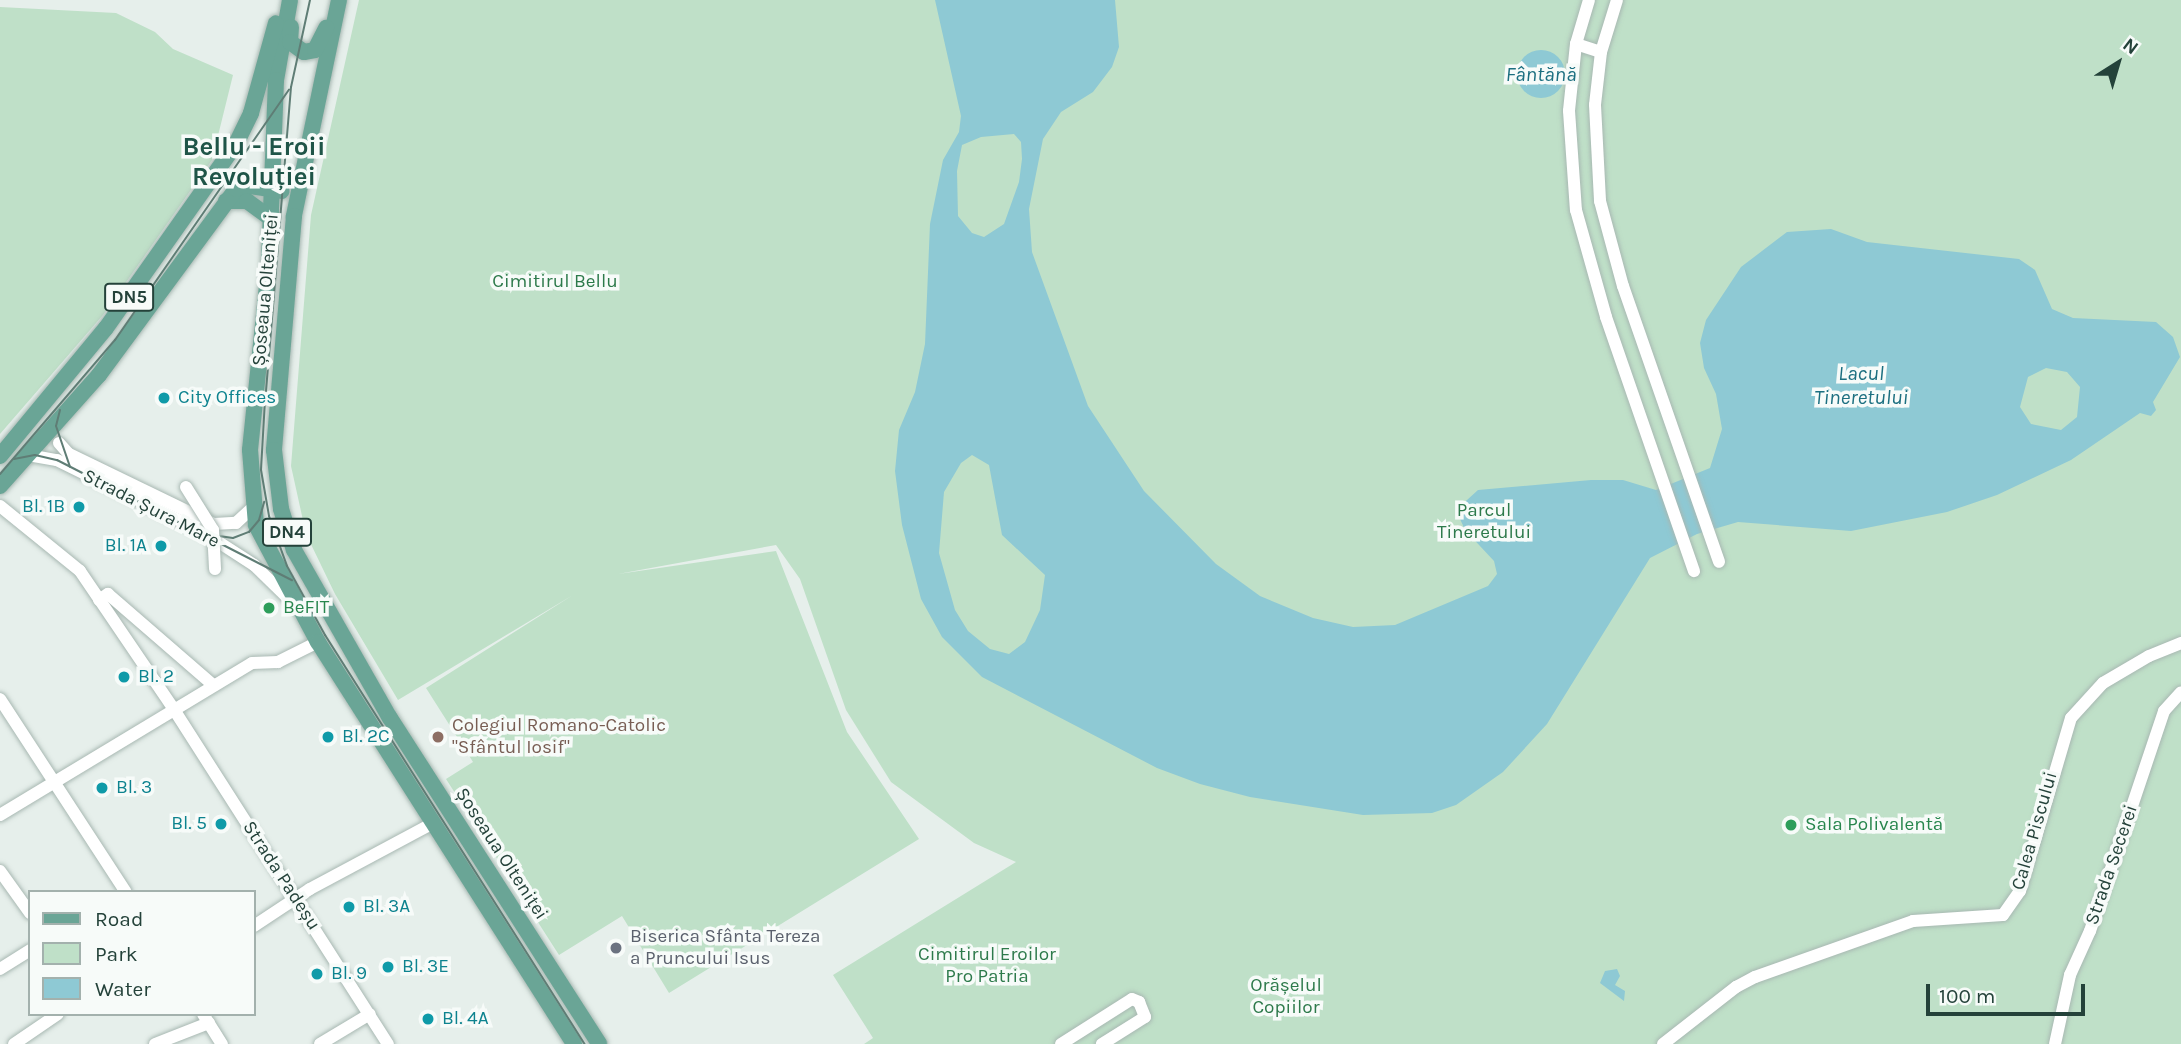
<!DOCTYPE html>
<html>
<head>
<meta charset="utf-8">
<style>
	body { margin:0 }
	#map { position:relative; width:2181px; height:1044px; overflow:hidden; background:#e6efeb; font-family:Karla,sans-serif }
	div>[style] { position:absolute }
	.green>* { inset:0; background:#bfe0c8 }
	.water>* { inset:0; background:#8ec9d4 }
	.round { border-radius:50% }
	.roads { filter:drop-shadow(0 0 2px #a8b8b2) drop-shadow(0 0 2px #a8b8b2) }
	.minor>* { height:12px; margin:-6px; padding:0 6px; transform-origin:6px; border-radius:6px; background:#fff }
	.major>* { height:16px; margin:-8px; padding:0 8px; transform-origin:8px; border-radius:8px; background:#6aa596 }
	.tram>* { height:2px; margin:-1px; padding:0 1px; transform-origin:1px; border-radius:1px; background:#5f7d75 }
	.bridges { filter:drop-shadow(0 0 2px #a8b8b2) drop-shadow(0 0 2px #a8b8b2) }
	.minor-bridge>* { height:12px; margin:-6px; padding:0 6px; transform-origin:6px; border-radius:6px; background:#fff }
	.dots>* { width:19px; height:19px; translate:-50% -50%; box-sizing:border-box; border:4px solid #f7fbf9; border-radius:50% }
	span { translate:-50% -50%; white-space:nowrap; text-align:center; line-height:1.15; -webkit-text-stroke:7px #f7fbf9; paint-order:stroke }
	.shield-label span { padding:2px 5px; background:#f7fbf9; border:2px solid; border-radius:5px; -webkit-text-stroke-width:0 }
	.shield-label { font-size:18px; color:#24423a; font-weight:700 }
	.park-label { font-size:19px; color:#2d7a4b }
	.street-label { font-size:19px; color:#24423a }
	.culture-label { font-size:19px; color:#0d838f }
	.left { translate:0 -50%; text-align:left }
	.right { translate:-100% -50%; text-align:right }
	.leisure-label { font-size:19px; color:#27864d }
	.education-label { font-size:19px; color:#785e54 }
	.worship-label { font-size:19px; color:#5b616d }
	.water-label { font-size:21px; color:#1c6f80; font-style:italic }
	.district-label { font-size:26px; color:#1f5548; font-weight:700 }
	.legend { position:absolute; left:28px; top:890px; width:228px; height:126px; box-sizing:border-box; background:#f7fbf9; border:2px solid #a3b1ad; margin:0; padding:9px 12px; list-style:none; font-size:21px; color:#24423a }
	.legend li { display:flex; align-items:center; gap:14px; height:35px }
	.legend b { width:35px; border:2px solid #a3b1ad }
	.north { position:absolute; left:2083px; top:28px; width:70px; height:70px; -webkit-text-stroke:5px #f7fbf9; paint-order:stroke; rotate:37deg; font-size:19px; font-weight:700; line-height:28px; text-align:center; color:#24423a }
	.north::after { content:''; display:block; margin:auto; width:24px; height:32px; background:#24423a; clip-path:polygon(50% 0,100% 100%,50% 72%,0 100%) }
	.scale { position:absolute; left:1926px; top:984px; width:159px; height:32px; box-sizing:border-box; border:4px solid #24423a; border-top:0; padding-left:9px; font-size:21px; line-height:24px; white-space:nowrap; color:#24423a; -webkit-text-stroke:5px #f7fbf9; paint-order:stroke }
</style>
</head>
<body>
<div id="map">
	<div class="green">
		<i style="clip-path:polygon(359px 0,2181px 0,2181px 1044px,864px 1044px,873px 1038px,833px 975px,1016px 862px,974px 843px,891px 782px,846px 710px,800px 579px,776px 545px,618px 574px,776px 551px,847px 732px,919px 839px,669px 993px,622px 916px,559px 955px,446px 779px,473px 762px,426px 688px,573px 595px,398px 700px,335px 594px,306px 534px,291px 466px,311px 215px)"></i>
		<i style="clip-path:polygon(0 7px,116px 13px,155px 32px,173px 49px,233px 75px,212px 160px,103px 315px,0 434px)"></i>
	</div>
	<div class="water">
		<i style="clip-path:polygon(evenodd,935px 0,1115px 0,1119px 47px,1112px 67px,1093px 92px,1061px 112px,1043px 139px,1029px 209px,1032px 252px,1088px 406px,1144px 491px,1216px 564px,1260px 596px,1313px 618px,1353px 627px,1395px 625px,1488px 586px,1497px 574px,1494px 561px,1465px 530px,1456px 510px,1478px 490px,1591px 480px,1623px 480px,1656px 490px,1710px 468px,1722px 429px,1716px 394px,1704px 368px,1700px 343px,1706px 320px,1741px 267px,1787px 232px,1831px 229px,1867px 242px,2019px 259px,2035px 270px,2052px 309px,2073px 318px,2156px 322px,2173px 337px,2180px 357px,2153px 402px,2156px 410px,2151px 416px,2140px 413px,2071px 460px,1997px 495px,1947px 512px,1851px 531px,1738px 522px,1697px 534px,1650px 558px,1547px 724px,1503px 772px,1456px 805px,1432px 813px,1363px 815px,1250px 797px,1200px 784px,1157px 768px,982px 677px,942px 637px,921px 599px,902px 525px,895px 471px,899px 430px,915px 392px,925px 344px,930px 224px,943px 160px,959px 132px,961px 116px,935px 0,1014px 134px,1021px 142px,1022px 159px,1019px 182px,1004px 224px,984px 237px,972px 233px,958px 216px,957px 171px,962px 145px,981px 137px,1014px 134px,935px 0,2046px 368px,2067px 372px,2080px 387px,2077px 417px,2061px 430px,2031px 424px,2020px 407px,2028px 377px,2046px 368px,935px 0,972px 455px,989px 465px,1002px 535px,1045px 575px,1040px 610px,1025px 642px,1009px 654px,990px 649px,968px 631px,955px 610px,939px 553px,944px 492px,961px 463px,972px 455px)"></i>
		<i class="round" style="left:1517px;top:50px;width:48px;height:48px"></i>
		<i style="clip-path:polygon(1617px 969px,1620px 976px,1615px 985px,1625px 991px,1624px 1001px,1600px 983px,1605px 971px)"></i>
	</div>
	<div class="roads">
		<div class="minor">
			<i style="left:1589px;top:0;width:46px;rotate:106.5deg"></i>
			<i style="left:1576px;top:44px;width:67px;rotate:96deg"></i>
			<i style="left:1569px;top:111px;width:99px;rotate:86deg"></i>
			<i style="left:1576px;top:210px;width:111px;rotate:74.3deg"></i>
			<i style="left:1606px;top:317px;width:269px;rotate:70.9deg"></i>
			<i style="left:1617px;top:0;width:54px;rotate:107.1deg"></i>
			<i style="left:1601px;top:52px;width:53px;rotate:96.5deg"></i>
			<i style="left:1595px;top:105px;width:96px;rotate:87deg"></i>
			<i style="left:1600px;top:201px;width:88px;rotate:74.9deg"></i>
			<i style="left:1623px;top:286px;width:292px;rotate:70.8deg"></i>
			<i style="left:1576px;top:44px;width:26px;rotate:18deg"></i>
			<i style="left:59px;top:443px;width:15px;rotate:48deg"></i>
			<i style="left:69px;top:454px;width:161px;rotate:25.8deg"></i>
			<i style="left:214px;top:524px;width:22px;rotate:-3deg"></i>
			<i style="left:236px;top:523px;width:23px;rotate:-43deg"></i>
			<i style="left:28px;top:455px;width:29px;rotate:10deg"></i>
			<i style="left:57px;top:460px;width:163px;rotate:26.3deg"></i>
			<i style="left:203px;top:532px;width:61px;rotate:32.9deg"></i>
			<i style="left:254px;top:565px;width:52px;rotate:44.2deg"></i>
			<i style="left:0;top:506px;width:103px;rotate:39.1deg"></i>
			<i style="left:80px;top:571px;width:166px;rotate:55.8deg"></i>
			<i style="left:173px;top:708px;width:399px;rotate:57.4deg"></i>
			<i style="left:99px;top:600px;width:11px;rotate:-34deg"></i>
			<i style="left:108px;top:594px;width:139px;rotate:40.9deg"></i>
			<i style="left:0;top:699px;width:230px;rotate:56.9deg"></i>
			<i style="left:0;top:815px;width:294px;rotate:-31.1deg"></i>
			<i style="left:252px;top:663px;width:26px;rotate:-2deg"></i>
			<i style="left:278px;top:662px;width:45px;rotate:-26.6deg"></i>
			<i style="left:0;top:871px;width:52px;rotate:54.5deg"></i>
			<i style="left:254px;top:926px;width:67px;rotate:-33.5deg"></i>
			<i style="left:310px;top:889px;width:137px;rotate:-28.2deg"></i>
			<i style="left:0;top:969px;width:36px;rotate:-32deg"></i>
			<i style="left:203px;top:1014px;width:36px;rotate:58deg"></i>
			<i style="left:14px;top:1044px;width:53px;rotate:-34.3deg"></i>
			<i style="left:155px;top:1044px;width:58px;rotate:-21.3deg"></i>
			<i style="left:320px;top:1044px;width:58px;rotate:-31deg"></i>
			<i style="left:1061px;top:1044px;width:84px;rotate:-32.4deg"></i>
			<i style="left:1132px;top:999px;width:8px;rotate:23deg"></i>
			<i style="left:1139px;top:1002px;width:16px;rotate:68deg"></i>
			<i style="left:1145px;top:1017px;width:51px;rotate:147.9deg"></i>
			<i style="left:1663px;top:1044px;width:93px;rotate:-38deg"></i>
			<i style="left:1736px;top:987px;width:21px;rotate:-28deg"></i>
			<i style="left:1755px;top:977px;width:168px;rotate:-19.5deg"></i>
			<i style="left:1913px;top:921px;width:90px;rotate:-3.8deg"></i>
			<i style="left:2003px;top:915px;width:29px;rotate:-55deg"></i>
			<i style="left:2020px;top:891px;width:180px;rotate:-73.6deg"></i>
			<i style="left:2071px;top:718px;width:47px;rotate:-47.6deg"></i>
			<i style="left:2103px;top:683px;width:53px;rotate:-30.4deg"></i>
			<i style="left:2149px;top:656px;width:35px;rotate:-22deg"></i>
			<i style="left:2055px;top:1044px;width:71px;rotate:-77.7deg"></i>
			<i style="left:2070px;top:975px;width:48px;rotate:-65.6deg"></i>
			<i style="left:2090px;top:931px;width:232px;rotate:-71.4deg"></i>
			<i style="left:2164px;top:711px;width:25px;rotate:-48deg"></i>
		</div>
		<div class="major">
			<i style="left:290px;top:0;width:81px;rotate:99.9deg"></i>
			<i style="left:276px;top:80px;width:186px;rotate:92.2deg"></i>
			<i style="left:269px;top:266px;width:185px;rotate:95.9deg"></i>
			<i style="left:250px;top:450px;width:75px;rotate:85.4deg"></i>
			<i style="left:256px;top:525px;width:132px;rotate:62.1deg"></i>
			<i style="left:318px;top:642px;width:477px;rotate:57.5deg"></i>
			<i style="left:339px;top:0;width:221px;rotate:101.8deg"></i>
			<i style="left:294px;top:216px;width:235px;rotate:94.9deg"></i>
			<i style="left:274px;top:450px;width:59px;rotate:83.2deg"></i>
			<i style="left:281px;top:509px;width:43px;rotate:72.4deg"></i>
			<i style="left:294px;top:550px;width:193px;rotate:60.3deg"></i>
			<i style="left:390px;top:718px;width:387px;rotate:57.3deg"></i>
			<i style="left:291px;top:27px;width:15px;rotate:94deg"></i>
			<i style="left:290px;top:42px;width:17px;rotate:36deg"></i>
			<i style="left:304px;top:52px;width:11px;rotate:-10deg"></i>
			<i style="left:315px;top:50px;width:25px;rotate:-63deg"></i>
			<i style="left:226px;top:201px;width:21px"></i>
			<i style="left:247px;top:201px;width:31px;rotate:36deg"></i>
			<i style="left:0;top:456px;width:166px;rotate:-50.4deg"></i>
			<i style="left:106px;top:328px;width:225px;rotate:-54.8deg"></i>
			<i style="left:236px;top:144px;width:34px;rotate:-64deg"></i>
			<i style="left:251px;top:113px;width:93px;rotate:-74.5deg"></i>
			<i style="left:0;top:486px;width:149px;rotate:-48.3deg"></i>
			<i style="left:99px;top:375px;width:231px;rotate:-53.6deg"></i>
			<i style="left:236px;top:189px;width:9px;rotate:-27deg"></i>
			<i style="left:244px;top:185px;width:38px;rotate:9deg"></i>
		</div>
	</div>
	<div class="tram">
		<i style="left:310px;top:0;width:89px;rotate:102.3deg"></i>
		<i style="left:291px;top:87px;width:314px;rotate:94.7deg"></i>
		<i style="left:265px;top:400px;width:70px;rotate:93.3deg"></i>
		<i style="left:261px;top:470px;width:47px;rotate:80.1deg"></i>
		<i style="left:269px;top:516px;width:53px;rotate:70.2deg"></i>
		<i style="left:287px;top:566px;width:79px;rotate:61.2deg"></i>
		<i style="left:325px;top:635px;width:485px;rotate:57.6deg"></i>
		<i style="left:60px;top:410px;width:16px;rotate:104deg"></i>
		<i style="left:56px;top:426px;width:43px;rotate:71.1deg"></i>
		<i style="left:14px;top:459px;width:21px;rotate:-11deg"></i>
		<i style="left:35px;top:455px;width:23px;rotate:13deg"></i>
		<i style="left:57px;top:460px;width:264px;rotate:27.1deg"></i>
		<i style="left:0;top:474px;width:177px;rotate:-49.4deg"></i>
		<i style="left:115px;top:340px;width:305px;rotate:-55.2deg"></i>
		<i style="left:219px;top:536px;width:14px;rotate:8deg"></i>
		<i style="left:233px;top:538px;width:17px;rotate:-21deg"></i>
		<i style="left:249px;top:532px;width:16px;rotate:-50deg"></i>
		<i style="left:259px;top:520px;width:19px;rotate:-74deg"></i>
	</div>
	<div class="bridges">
		<div class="minor-bridge">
			<i style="left:186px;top:487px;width:51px;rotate:57.9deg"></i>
			<i style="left:213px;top:530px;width:39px;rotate:87deg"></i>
		</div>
	</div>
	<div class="dots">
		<i style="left:164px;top:398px;background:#0f9aa8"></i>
		<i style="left:79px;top:507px;background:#0f9aa8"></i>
		<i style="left:161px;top:546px;background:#0f9aa8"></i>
		<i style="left:269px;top:608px;background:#2e9e5b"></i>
		<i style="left:124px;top:677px;background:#0f9aa8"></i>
		<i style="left:328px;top:737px;background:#0f9aa8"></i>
		<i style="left:438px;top:737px;background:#8d6e63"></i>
		<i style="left:102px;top:788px;background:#0f9aa8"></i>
		<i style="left:221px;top:824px;background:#0f9aa8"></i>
		<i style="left:1791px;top:825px;background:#2e9e5b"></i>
		<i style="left:349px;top:907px;background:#0f9aa8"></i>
		<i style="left:616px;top:948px;background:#6b7280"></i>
		<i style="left:388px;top:967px;background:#0f9aa8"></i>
		<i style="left:317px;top:974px;background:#0f9aa8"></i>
		<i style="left:428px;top:1019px;background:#0f9aa8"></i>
	</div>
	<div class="shield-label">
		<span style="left:129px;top:297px">DN5</span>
		<span style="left:287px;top:532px">DN4</span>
	</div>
	<div class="park-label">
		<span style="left:555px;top:282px">Cimitirul Bellu</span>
		<span style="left:1484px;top:522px">Parcul<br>Tineretului</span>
		<span style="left:987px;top:966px">Cimitirul Eroilor<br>Pro Patria</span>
		<span style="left:1286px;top:997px">Orășelul<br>Copiilor</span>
	</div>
	<div class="street-label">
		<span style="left:266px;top:290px;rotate:-85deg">Șoseaua Olteniței</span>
		<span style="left:151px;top:509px;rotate:27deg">Strada Șura Mare</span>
		<span style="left:2035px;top:831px;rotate:-74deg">Calea Piscului</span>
		<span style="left:501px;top:854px;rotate:57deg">Șoseaua Olteniței</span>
		<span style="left:2112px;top:865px;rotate:-71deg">Strada Secerei</span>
		<span style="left:281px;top:876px;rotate:57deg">Strada Padeșu</span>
	</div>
	<div class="culture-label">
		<span class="left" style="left:178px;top:398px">City Offices</span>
		<span class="right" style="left:65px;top:507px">Bl. 1B</span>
		<span class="right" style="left:147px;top:546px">Bl. 1A</span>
		<span class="left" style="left:138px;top:677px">Bl. 2</span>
		<span class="left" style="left:342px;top:737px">Bl. 2C</span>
		<span class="left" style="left:116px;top:788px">Bl. 3</span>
		<span class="right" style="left:207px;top:824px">Bl. 5</span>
		<span class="left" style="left:363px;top:907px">Bl. 3A</span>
		<span class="left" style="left:402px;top:967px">Bl. 3E</span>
		<span class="left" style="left:331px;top:974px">Bl. 9</span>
		<span class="left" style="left:442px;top:1019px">Bl. 4A</span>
	</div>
	<div class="leisure-label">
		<span class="left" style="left:283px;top:608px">BeFIT</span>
		<span class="left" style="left:1805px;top:825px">Sala Polivalentă</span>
	</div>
	<div class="education-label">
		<span class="left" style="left:452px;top:737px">Colegiul Romano-Catolic<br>"Sfântul Iosif"</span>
	</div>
	<div class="worship-label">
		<span class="left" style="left:630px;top:948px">Biserica Sfânta Tereza<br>a Pruncului Isus</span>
	</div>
	<div class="water-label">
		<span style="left:1541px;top:74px">Fântănă</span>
		<span style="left:1861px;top:385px">Lacul<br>Tineretului</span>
	</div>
	<div class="district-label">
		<span style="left:254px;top:162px">Bellu - Eroii<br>Revoluției</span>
	</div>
	<ul class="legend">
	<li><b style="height:9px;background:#6aa596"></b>Road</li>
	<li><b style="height:19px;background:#bfe0c8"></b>Park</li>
	<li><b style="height:19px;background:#8ec9d4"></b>Water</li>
	</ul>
	<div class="north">N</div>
	<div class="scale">100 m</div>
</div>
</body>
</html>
